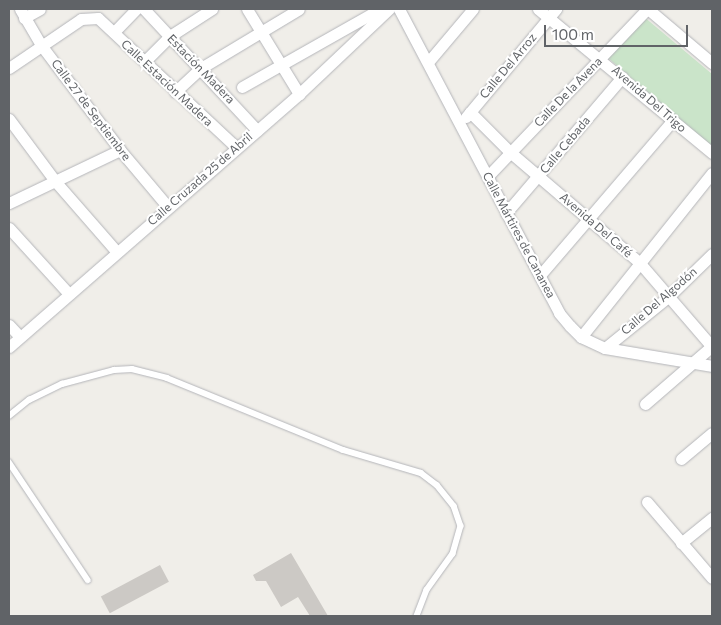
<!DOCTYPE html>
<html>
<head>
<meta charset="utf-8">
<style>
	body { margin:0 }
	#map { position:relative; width:721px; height:625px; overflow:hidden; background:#f0eee9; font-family:Commissioner,sans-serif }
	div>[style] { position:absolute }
	.green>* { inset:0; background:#cae4c9 }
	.building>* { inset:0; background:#ccc9c5; transform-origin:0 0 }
	.roads { filter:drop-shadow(0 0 1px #b4b5b9) drop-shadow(0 0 1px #b4b5b9) }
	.lane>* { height:5.5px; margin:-2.75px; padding:0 2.75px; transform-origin:2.75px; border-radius:2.75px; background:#fff }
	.street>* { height:11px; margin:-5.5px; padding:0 5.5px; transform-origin:5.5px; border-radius:5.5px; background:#fff }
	span { translate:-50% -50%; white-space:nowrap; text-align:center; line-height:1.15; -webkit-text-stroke:4px #fff; paint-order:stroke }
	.street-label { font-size:12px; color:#606367 }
	.frame { position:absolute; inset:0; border:10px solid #606367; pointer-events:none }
	.scale { position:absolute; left:544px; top:25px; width:144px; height:22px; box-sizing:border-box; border:2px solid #606367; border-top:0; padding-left:6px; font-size:15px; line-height:18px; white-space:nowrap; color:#606367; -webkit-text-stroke:4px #fff; paint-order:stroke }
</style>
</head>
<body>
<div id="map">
	<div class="green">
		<i style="clip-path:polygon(643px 16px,712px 74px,712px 147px,608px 58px)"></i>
	</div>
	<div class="building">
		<i style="clip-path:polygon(291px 553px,328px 616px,310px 616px,298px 597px,281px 607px,266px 581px,256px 581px,253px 575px)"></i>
		<i style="left:160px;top:565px;width:19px;height:67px;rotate:62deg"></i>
	</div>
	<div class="roads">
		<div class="lane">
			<i style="left:9px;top:416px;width:26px;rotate:-39deg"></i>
			<i style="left:29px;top:400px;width:37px;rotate:-26deg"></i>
			<i style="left:62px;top:384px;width:54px;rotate:-15.1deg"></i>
			<i style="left:114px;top:370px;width:18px;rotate:-3deg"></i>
			<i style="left:132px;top:369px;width:36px;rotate:14deg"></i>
			<i style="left:167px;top:378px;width:190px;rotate:22.2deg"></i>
			<i style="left:343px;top:450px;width:81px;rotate:16.4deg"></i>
			<i style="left:421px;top:473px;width:20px;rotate:37deg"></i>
			<i style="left:437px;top:485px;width:27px;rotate:51deg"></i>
			<i style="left:454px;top:506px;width:21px;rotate:71deg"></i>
			<i style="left:461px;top:526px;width:29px;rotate:106deg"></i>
			<i style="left:453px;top:554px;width:44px;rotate:125.8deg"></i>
			<i style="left:427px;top:590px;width:28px;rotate:111deg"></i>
			<i style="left:9px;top:462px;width:142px;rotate:56.2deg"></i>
		</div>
		<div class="street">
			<i style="left:20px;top:9px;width:42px;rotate:59.7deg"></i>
			<i style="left:41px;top:45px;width:131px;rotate:53deg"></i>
			<i style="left:120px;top:150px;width:75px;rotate:49.9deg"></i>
			<i style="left:144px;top:9px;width:166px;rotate:47deg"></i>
			<i style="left:247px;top:9px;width:100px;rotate:58.5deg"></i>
			<i style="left:399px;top:9px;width:344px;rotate:62.2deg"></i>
			<i style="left:559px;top:313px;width:17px;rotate:50deg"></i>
			<i style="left:570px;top:326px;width:16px;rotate:45deg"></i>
			<i style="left:581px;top:337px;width:26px;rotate:25deg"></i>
			<i style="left:605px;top:348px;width:109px;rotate:9.5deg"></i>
			<i style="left:538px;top:9px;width:226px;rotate:39.6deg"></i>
			<i style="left:648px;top:9px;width:84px;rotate:40.2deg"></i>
			<i style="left:24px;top:18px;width:18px;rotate:-29deg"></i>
			<i style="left:114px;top:32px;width:32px;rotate:-46deg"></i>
			<i style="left:145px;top:61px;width:35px;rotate:-45deg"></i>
			<i style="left:170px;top:36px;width:50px;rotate:-32.7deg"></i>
			<i style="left:429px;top:61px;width:68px;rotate:-49.8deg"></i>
			<i style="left:9px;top:68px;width:87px;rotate:-34.2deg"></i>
			<i style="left:81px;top:19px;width:17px;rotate:-3deg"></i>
			<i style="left:98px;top:18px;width:190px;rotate:43.1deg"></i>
			<i style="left:242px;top:87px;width:159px;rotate:-29.5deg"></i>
			<i style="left:175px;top:92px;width:35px;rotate:-43deg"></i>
			<i style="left:201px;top:68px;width:114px;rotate:-31deg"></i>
			<i style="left:470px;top:112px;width:57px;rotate:45deg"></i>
			<i style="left:510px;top:152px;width:170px;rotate:40.5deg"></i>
			<i style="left:639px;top:262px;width:112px;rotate:49.3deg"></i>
			<i style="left:466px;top:117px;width:141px;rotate:-50.2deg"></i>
			<i style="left:9px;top:119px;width:77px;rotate:53.4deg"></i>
			<i style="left:55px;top:181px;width:94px;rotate:48.9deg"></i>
			<i style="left:488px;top:176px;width:231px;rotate:-46.4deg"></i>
			<i style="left:9px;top:203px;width:123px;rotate:-25.5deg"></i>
			<i style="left:506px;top:213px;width:179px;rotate:-49.5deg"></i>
			<i style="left:9px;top:228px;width:89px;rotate:47.7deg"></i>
			<i style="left:541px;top:274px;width:203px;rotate:-49.4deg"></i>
			<i style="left:9px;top:325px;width:16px;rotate:47deg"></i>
			<i style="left:581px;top:337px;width:210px;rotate:-51.4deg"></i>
			<i style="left:9px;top:347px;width:385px;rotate:-41.1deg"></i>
			<i style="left:299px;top:94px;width:124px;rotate:-43.4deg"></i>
			<i style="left:605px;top:348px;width:81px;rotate:-39deg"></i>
			<i style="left:668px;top:297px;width:62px;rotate:-44.3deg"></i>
			<i style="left:645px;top:404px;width:89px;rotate:-40.9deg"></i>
			<i style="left:681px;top:459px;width:40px;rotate:-40deg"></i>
			<i style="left:647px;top:502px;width:100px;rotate:49.5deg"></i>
			<i style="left:681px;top:543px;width:40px;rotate:-39deg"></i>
		</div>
	</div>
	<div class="street-label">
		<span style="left:508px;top:66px;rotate:-50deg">Calle Del Arroz</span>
		<span style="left:201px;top:69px;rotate:46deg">Estación Madera</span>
		<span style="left:167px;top:83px;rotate:43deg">Calle Estación Madera</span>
		<span style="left:568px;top:92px;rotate:-46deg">Calle De la Avena</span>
		<span style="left:649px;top:99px;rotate:41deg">Avenida Del Trigo</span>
		<span style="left:91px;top:110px;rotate:53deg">Calle 27 de Septiembre</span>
		<span style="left:565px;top:145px;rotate:-50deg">Calle Cebada</span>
		<span style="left:200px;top:179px;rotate:-41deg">Calle Cruzada 25 de Abril</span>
		<span style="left:596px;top:225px;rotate:41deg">Avenida Del Café</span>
		<span style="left:519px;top:235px;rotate:62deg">Calle Mártires de Cananea</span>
		<span style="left:659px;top:301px;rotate:-41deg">Calle Del Algodón</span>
	</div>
	<div class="frame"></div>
	<div class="scale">100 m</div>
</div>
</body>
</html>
